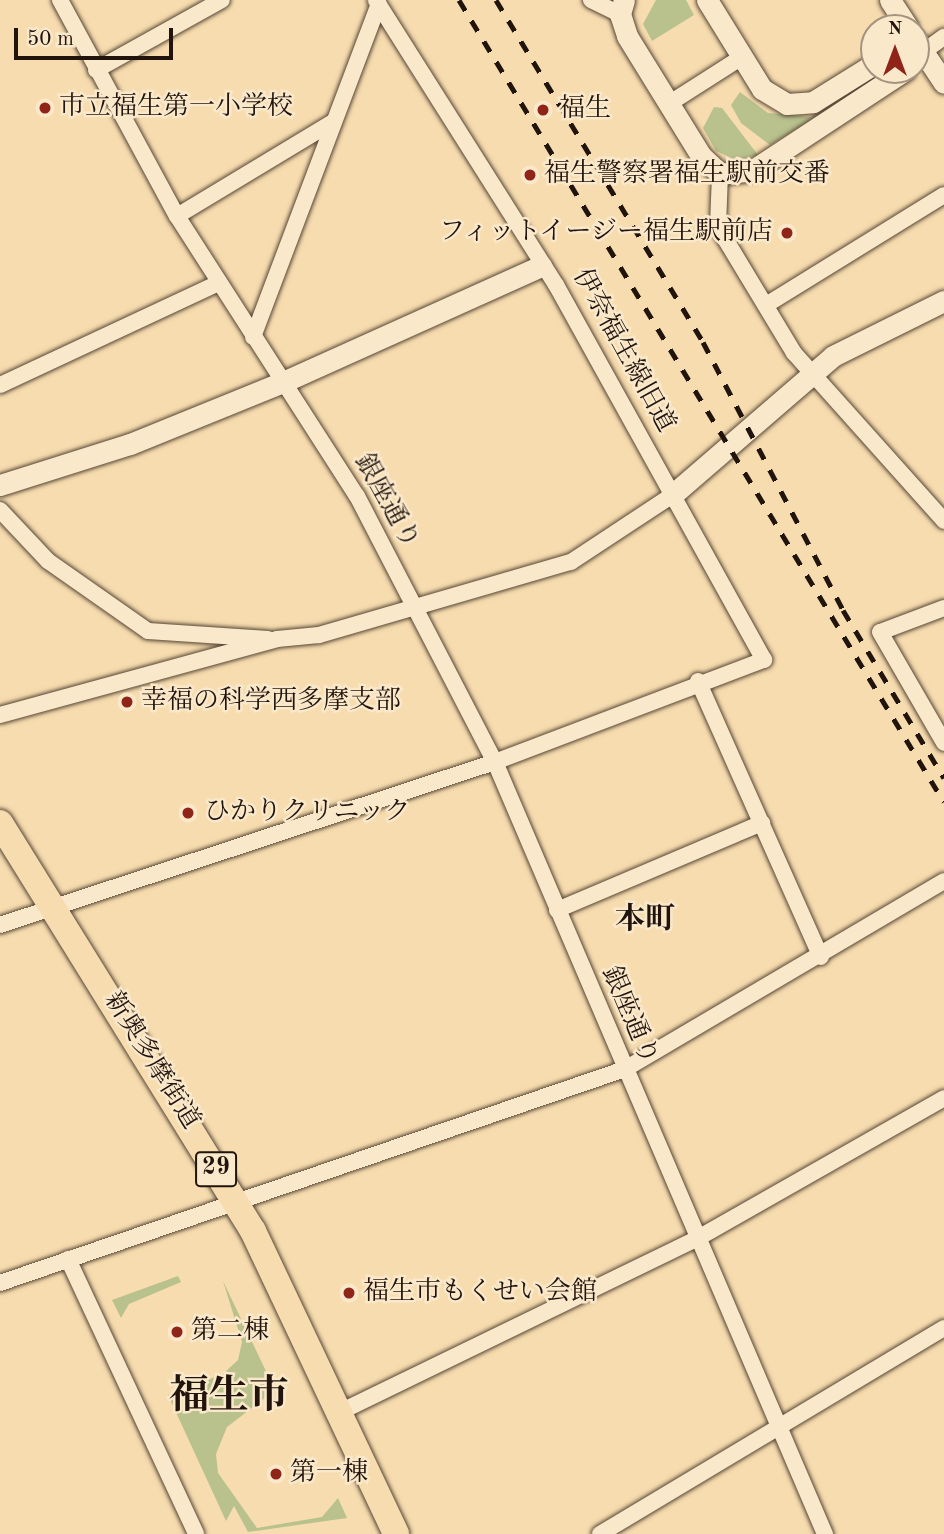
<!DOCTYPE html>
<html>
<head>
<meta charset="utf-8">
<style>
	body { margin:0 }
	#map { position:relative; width:944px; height:1534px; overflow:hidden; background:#f7dcaf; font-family:"Old Standard TT","Noto Serif JP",serif }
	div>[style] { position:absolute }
	.green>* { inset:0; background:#b9c18d }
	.roads { filter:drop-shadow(0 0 2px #564635) drop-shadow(0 0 2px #564635) }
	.minor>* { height:16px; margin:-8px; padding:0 8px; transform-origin:8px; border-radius:8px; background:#fae8cb }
	.tertiary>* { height:21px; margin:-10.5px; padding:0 10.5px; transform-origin:10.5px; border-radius:10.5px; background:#fae8cb }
	.primary>* { height:26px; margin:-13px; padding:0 13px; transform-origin:13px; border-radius:13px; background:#f7dcaf }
	.rail>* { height:5px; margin-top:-2.5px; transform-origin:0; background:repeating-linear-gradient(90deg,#21140c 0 12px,transparent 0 24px) }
	.dots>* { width:19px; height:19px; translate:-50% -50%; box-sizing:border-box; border:4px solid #fae8cb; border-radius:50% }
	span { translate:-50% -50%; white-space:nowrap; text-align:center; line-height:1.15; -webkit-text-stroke:5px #fae8cb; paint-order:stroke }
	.shield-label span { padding:2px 5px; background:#fae8cb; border:2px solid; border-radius:5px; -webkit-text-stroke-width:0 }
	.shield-label { font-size:24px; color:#21140c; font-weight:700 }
	.poi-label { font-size:26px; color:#21140c }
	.left { translate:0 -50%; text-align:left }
	.right { translate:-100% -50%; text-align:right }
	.street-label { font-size:26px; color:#21140c }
	.quarter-label { font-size:30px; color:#21140c; font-weight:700 }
	.town-label { font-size:40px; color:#21140c; font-weight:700 }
	.north { position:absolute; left:860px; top:14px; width:70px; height:70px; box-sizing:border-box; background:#fae8cb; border:2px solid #a3937f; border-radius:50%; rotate:0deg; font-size:19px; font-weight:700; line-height:28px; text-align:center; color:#21140c }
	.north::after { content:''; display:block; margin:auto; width:24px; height:32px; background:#8f2418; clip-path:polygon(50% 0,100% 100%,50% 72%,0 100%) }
	.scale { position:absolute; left:14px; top:28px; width:159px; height:32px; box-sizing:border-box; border:4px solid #21140c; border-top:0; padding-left:9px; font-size:21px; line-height:24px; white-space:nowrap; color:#21140c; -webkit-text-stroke:5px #fae8cb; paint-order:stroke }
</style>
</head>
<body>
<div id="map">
	<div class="green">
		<i style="clip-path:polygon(656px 0,686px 0,694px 15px,652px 41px,643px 24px)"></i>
		<i style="clip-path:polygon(880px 71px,883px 76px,770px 145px,741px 123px,731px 105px,740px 92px,768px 113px,811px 117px)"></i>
		<i style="clip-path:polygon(714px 107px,722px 108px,758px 155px,736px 160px,716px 151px,703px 128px)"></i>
		<i style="clip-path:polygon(178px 1276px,181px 1282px,129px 1304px,121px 1318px,112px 1300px)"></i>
		<i style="clip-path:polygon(223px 1281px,275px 1390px,227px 1427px,216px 1454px,218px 1473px,257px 1528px,322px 1517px,338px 1498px,347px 1518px,248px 1532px,234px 1506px,226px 1521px,168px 1395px,223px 1374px,238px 1360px,242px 1342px)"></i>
	</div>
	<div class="roads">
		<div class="minor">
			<i style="left:60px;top:0;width:246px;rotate:61.6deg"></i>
			<i style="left:177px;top:216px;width:333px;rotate:57.3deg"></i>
			<i style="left:357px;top:496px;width:300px;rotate:62.6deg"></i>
			<i style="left:495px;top:762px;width:840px;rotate:66.86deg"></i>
			<i style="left:591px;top:0;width:32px;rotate:26deg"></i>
			<i style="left:923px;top:52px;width:26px;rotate:-36deg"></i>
			<i style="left:96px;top:70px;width:144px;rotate:-29.1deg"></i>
			<i style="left:670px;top:103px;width:85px;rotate:-32.6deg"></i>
			<i style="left:720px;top:174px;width:53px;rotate:92.2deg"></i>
			<i style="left:718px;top:227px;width:147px;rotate:58.9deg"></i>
			<i style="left:794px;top:353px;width:225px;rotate:48.2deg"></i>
			<i style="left:177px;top:216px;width:182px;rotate:-31.1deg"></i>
			<i style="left:766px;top:305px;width:209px;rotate:-31.7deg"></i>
			<i style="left:253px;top:337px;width:356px;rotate:-69.3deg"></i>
			<i style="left:0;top:385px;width:242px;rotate:-25deg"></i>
			<i style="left:0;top:510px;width:70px;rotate:46.7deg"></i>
			<i style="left:48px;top:561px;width:122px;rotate:35deg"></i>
			<i style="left:148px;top:631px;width:120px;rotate:3.8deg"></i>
			<i style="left:944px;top:608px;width:68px;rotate:159.4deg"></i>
			<i style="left:880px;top:632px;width:128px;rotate:60deg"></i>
			<i style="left:698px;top:681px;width:302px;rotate:66deg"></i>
			<i style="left:0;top:715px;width:287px;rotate:-15.3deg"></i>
			<i style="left:277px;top:639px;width:42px;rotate:-5.4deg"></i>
			<i style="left:319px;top:635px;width:262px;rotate:-16.2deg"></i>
			<i style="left:571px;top:562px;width:120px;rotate:-33.4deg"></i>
			<i style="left:557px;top:910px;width:223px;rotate:-23deg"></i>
			<i style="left:0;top:925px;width:521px;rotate:-18.23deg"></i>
			<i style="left:495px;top:762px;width:288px;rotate:-20.8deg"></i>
			<i style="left:764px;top:660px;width:429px;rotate:-119deg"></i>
			<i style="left:556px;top:285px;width:337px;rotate:-122.3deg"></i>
			<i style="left:68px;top:1259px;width:303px;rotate:65deg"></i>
			<i style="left:0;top:1283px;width:661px;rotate:-18.9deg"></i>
			<i style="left:625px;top:1069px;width:370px;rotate:-30.5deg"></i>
			<i style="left:340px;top:1412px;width:398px;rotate:-25.9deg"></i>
			<i style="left:698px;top:1238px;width:283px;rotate:-29.6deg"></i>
			<i style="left:600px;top:1534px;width:401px;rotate:-30.9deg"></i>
		</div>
		<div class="tertiary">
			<i style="left:624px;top:0;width:15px;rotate:106deg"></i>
			<i style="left:620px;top:14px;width:23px;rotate:72deg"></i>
			<i style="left:627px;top:36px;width:141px;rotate:58.3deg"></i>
			<i style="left:701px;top:156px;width:26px;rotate:43deg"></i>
			<i style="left:720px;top:174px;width:33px;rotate:-7deg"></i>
			<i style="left:753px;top:170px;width:182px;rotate:-33.3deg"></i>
			<i style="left:707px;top:0;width:105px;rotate:58.3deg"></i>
			<i style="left:762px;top:89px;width:29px;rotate:31deg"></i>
			<i style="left:787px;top:104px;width:26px;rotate:-4deg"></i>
			<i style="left:813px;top:102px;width:72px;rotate:-31.9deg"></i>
			<i style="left:890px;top:0;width:33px;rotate:57deg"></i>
			<i style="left:916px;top:41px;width:50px;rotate:56.3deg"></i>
			<i style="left:0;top:485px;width:136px;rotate:-17.5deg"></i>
			<i style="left:130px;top:444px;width:165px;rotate:-22.1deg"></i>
			<i style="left:283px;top:382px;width:283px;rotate:-24.2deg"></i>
			<i style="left:671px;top:496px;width:214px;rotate:-40.8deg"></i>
			<i style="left:833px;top:356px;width:124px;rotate:-26.4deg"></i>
		</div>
		<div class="primary">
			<i style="left:0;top:823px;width:480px;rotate:58.2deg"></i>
			<i style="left:253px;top:1231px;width:335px;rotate:64.7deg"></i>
		</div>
	</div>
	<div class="rail">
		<i style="left:459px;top:0;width:937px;rotate:58.84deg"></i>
		<i style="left:496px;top:0;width:400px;rotate:58.8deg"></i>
		<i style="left:703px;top:342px;width:302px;rotate:62.4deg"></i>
		<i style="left:843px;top:610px;width:196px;rotate:59deg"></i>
	</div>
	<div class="dots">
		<i style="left:45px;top:108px;background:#8f2418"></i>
		<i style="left:543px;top:110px;background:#8f2418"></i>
		<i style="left:530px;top:175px;background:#8f2418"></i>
		<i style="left:787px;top:233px;background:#8f2418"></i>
		<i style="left:127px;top:702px;background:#8f2418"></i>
		<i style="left:188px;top:813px;background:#8f2418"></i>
		<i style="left:349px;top:1293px;background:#8f2418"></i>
		<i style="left:177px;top:1332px;background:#8f2418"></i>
		<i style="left:276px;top:1474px;background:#8f2418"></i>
	</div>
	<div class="shield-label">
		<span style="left:216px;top:1169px">29</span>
	</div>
	<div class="poi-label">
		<span class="left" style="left:59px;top:108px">市立福生第一小学校</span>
		<span class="left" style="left:559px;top:110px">福生</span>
		<span class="left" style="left:544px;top:175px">福生警察署福生駅前交番</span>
		<span class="right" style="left:773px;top:233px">フィットイージー福生駅前店</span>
		<span class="left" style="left:141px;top:702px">幸福の科学西多摩支部</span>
		<span class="left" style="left:204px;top:813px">ひかりクリニック</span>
		<span class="left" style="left:363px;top:1293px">福生市もくせい会館</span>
		<span class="left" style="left:191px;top:1332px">第二棟</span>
		<span class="left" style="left:290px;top:1474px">第一棟</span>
	</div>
	<div class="street-label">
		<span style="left:623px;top:351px;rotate:61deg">伊奈福生線旧道</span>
		<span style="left:386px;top:502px;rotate:61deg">銀座通り</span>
		<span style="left:629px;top:1016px;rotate:67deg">銀座通り</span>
		<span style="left:151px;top:1061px;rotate:58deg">新奥多摩街道</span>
	</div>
	<div class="quarter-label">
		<span style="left:645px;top:920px">本町</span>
	</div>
	<div class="town-label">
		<span style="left:229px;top:1398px">福生市</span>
	</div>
	<div class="north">N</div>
	<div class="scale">50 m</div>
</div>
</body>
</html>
